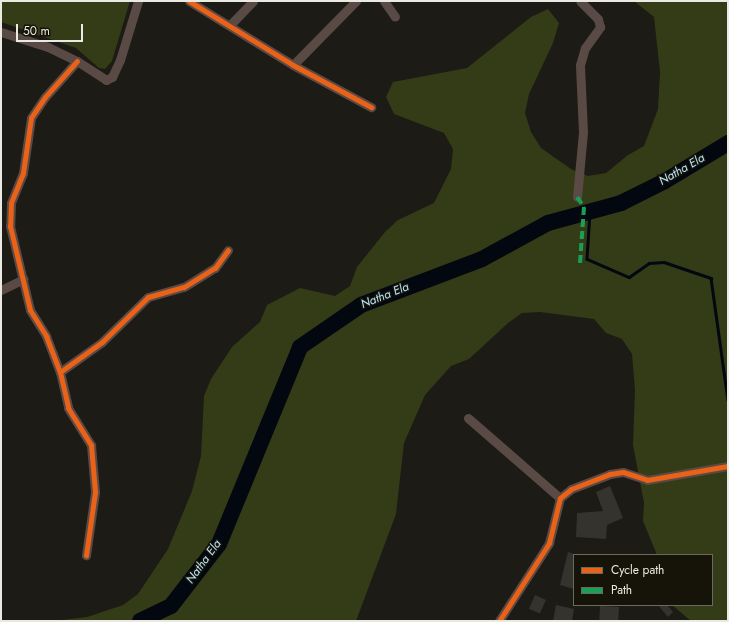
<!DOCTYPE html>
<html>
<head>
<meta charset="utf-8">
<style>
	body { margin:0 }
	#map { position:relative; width:729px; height:622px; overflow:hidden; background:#1c1b15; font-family:Jost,sans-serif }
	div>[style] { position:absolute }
	.green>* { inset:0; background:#333c17 }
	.stream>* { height:2.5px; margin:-1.25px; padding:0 1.25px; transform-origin:1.25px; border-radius:1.25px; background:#030810 }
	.river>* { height:16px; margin:-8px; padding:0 8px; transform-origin:8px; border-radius:8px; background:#030810 }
	.building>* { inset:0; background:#35332e; transform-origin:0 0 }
	.street>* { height:9px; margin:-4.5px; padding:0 4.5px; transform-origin:4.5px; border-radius:4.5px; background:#5a4a45 }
	.quiet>* { height:4px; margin-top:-2px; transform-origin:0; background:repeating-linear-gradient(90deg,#1a9f57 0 8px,transparent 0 12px) }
	.cycleway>* { height:5px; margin:-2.5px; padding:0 2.5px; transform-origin:2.5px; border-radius:2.5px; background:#ea6118 }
	span { translate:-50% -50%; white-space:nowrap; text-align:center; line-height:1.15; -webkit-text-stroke:3px #161309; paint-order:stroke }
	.water-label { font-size:12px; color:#bae6fb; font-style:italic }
	.frame { position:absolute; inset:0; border:2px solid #ebeae2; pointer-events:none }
	.legend { position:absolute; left:573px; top:554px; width:140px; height:52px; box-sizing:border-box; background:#161309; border:1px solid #6b6960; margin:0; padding:5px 7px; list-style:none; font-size:12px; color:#ebeae2 }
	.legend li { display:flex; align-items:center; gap:8px; height:20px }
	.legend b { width:20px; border:1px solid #6b6960 }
	.scale { position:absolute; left:16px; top:24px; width:67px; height:18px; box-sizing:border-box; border:2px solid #ebeae2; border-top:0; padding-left:5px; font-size:12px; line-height:14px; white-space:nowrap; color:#ebeae2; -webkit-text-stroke:3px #161309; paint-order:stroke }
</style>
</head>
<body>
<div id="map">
	<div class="green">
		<i style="clip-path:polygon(1px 1px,130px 1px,112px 61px,105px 69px,99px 68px,76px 48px,1px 22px)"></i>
		<i style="clip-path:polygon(634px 1px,728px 1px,728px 621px,691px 621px,672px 605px,712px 605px,712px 555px,657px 555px,643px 521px,644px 503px,633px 445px,635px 390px,632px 354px,622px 339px,606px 333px,594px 319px,540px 312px,522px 313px,508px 323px,469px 359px,451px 366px,425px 395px,404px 443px,396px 514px,356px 621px,54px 621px,87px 617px,123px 605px,138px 594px,168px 549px,192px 491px,201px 456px,204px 396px,211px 379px,232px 347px,260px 322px,267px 305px,300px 288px,335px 296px,350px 286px,357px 267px,385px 232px,398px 220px,434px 203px,451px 169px,453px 149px,444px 133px,394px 114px,386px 97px,393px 82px,467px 68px,531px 17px,548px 9px,559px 23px,553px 43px,529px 94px,525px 113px,531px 132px,541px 148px,571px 169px,588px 176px,606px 173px,628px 155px,644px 146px,658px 109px,660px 72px,654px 17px)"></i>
	</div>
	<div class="stream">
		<i style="left:590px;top:212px;width:47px;rotate:93.7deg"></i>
		<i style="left:587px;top:259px;width:46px;rotate:23.2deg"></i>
		<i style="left:629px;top:277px;width:24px;rotate:-35deg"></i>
		<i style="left:649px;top:263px;width:15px;rotate:-4deg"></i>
		<i style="left:664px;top:262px;width:50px;rotate:18.8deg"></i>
		<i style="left:711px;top:278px;width:123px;rotate:82.1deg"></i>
	</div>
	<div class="river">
		<i style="left:140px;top:621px;width:34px;rotate:-26deg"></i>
		<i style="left:171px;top:606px;width:78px;rotate:-52.3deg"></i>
		<i style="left:219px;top:544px;width:213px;rotate:-67.6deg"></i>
		<i style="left:300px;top:347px;width:74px;rotate:-34.5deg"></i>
		<i style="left:361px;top:305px;width:129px;rotate:-20.8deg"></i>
		<i style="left:482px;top:259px;width:75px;rotate:-28.6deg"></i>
		<i style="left:548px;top:223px;width:76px;rotate:-15.3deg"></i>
		<i style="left:621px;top:203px;width:49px;rotate:-26.6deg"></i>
		<i style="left:665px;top:181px;width:74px;rotate:-31.1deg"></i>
	</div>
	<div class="building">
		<i style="clip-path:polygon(610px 486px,623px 518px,607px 525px,606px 539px,576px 537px,577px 513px,603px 511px,596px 492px)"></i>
		<i style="clip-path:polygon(568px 552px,574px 554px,574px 589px,560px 585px)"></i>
		<i style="left:535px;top:595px;width:12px;height:15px;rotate:24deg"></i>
		<i style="clip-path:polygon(556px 605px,574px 609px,572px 621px,553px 621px)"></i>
		<i style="clip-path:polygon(658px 605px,667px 605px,673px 612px,668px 617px)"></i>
		<i style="left:600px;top:606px;width:19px;height:15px;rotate:3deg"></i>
	</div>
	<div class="street">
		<i style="left:189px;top:1px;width:122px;rotate:31.6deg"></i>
		<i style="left:293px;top:65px;width:89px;rotate:28.3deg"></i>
		<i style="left:384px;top:1px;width:19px;rotate:55deg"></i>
		<i style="left:230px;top:25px;width:33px;rotate:-46deg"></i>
		<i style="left:1px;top:32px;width:49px;rotate:17.7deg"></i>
		<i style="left:48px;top:47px;width:32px;rotate:26deg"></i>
		<i style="left:77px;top:61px;width:35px;rotate:33deg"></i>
		<i style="left:106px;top:80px;width:7px;rotate:-27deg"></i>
		<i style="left:112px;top:77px;width:19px;rotate:-65deg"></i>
		<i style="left:120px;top:60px;width:62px;rotate:-73deg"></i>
		<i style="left:77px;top:61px;width:48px;rotate:131.6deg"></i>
		<i style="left:45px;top:97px;width:25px;rotate:124deg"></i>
		<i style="left:31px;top:118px;width:56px;rotate:98.3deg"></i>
		<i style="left:23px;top:173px;width:32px;rotate:112deg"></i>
		<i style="left:11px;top:203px;width:23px;rotate:92deg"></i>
		<i style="left:10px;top:226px;width:86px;rotate:76.6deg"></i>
		<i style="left:30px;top:310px;width:31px;rotate:58deg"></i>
		<i style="left:46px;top:336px;width:39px;rotate:69deg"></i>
		<i style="left:60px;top:372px;width:37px;rotate:77deg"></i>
		<i style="left:68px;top:408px;width:44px;rotate:58.1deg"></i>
		<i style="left:91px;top:445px;width:47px;rotate:85.1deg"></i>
		<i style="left:95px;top:492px;width:64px;rotate:98.1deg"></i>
		<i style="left:293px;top:65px;width:90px;rotate:-45.5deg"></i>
		<i style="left:577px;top:197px;width:65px;rotate:-84.7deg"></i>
		<i style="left:583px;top:132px;width:67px;rotate:-92.6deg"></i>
		<i style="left:580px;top:65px;width:18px;rotate:-74deg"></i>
		<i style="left:585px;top:48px;width:26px;rotate:-54deg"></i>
		<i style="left:600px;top:27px;width:8px;rotate:-104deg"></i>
		<i style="left:598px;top:19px;width:25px;rotate:-135deg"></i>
		<i style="left:1px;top:290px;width:25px;rotate:-26deg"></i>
		<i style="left:60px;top:372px;width:52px;rotate:-35.5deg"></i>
		<i style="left:102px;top:342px;width:64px;rotate:-44.4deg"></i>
		<i style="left:148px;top:297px;width:37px;rotate:-16deg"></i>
		<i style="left:184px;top:287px;width:36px;rotate:-32deg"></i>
		<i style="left:215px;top:268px;width:22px;rotate:-54deg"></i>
		<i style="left:468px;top:418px;width:122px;rotate:41deg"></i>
		<i style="left:499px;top:621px;width:93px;rotate:-57.3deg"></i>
		<i style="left:549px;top:543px;width:46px;rotate:-76.3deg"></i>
		<i style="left:560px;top:498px;width:14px;rotate:-39deg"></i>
		<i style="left:571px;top:489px;width:42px;rotate:-21deg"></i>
		<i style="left:610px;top:474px;width:13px;rotate:-9deg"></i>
		<i style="left:623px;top:472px;width:25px;rotate:18deg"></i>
		<i style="left:647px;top:480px;width:82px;rotate:-9.8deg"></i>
	</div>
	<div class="quiet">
		<i style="left:577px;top:197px;width:12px;rotate:55deg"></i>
		<i style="left:584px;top:207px;width:56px;rotate:94.1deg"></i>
	</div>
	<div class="cycleway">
		<i style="left:189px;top:1px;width:122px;rotate:31.6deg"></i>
		<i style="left:293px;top:65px;width:89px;rotate:28.3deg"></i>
		<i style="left:77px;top:61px;width:48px;rotate:131.6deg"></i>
		<i style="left:45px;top:97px;width:25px;rotate:124deg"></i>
		<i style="left:31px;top:118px;width:56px;rotate:98.3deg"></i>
		<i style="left:23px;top:173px;width:32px;rotate:112deg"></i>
		<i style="left:11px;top:203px;width:23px;rotate:92deg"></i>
		<i style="left:10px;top:226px;width:86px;rotate:76.6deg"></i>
		<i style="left:30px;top:310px;width:31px;rotate:58deg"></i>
		<i style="left:46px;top:336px;width:39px;rotate:69deg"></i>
		<i style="left:60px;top:372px;width:37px;rotate:77deg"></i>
		<i style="left:68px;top:408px;width:44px;rotate:58.1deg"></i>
		<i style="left:91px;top:445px;width:47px;rotate:85.1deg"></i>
		<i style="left:95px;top:492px;width:64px;rotate:98.1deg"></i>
		<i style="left:60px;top:372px;width:52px;rotate:-35.5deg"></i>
		<i style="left:102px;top:342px;width:64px;rotate:-44.4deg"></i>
		<i style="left:148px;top:297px;width:37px;rotate:-16deg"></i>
		<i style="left:184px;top:287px;width:36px;rotate:-32deg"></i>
		<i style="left:215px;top:268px;width:22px;rotate:-54deg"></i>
		<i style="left:499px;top:621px;width:93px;rotate:-57.3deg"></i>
		<i style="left:549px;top:543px;width:46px;rotate:-76.3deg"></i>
		<i style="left:560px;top:498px;width:14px;rotate:-39deg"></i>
		<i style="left:571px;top:489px;width:42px;rotate:-21deg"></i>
		<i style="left:610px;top:474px;width:13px;rotate:-9deg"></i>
		<i style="left:623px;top:472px;width:25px;rotate:18deg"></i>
		<i style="left:647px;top:480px;width:82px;rotate:-9.8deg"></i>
	</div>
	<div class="water-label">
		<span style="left:682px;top:170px;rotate:-30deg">Natha Ela</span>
		<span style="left:385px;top:296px;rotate:-22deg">Natha Ela</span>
		<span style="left:204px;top:562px;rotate:-54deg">Natha Ela</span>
	</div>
	<div class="frame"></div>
	<ul class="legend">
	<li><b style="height:5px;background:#ea6118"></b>Cycle path</li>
	<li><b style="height:5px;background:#1a9f57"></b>Path</li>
	</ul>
	<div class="scale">50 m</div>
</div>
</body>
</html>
